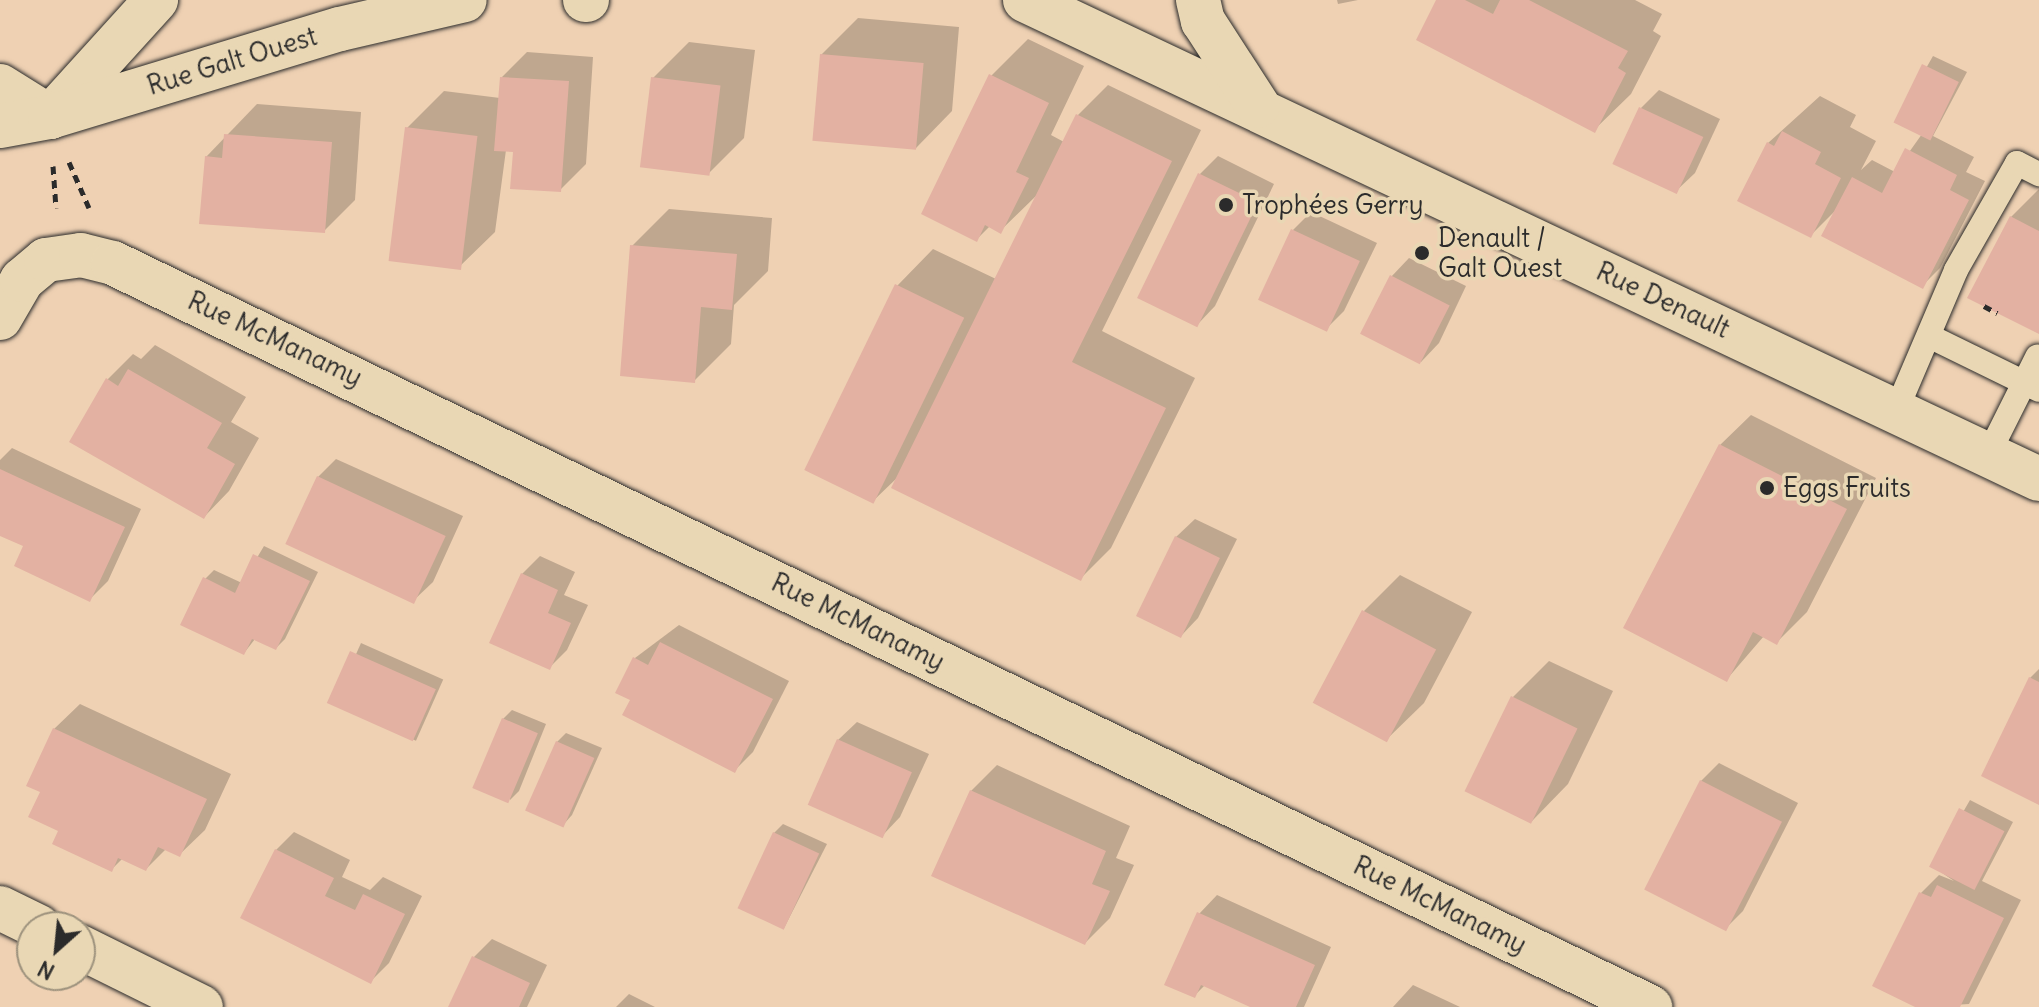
<!DOCTYPE html>
<html>
<head>
<meta charset="utf-8">
<style>
	body { margin:0 }
	#map { position:relative; width:2039px; height:1007px; overflow:hidden; background:#efd1b3; font-family:Delius,sans-serif }
	div>[style] { position:absolute }
	.shadow>* { inset:0; background:#0003; transform-origin:0 0 }
	.building>* { inset:0; background:#e3b1a2; transform-origin:0 0 }
	.path>* { height:5px; margin-top:-2.5px; transform-origin:0; background:repeating-linear-gradient(90deg,#2b2b2b 0 8px,transparent 0 14px) }
	.roads { filter:drop-shadow(0 0 2px #2b2b2b) drop-shadow(0 0 2px #2b2b2b) }
	.service>* { height:24px; margin:-12px; padding:0 12px; transform-origin:12px; border-radius:12px; background:#e9d7b4 }
	.minor>* { height:44px; margin:-22px; padding:0 22px; transform-origin:22px; border-radius:22px; background:#e9d7b4 }
	.tertiary>* { height:44px; margin:-22px; padding:0 22px; transform-origin:22px; border-radius:22px; background:#e9d7b4 }
	.secondary>* { height:44px; margin:-22px; padding:0 22px; transform-origin:22px; border-radius:22px; background:#e9d7b4 }
	.dots>* { width:22px; height:22px; translate:-50% -50%; box-sizing:border-box; border:4px solid #e9d7b4; border-radius:50% }
	span { translate:-50% -50%; white-space:nowrap; text-align:center; line-height:1.15; -webkit-text-stroke:7px #e9d7b4; paint-order:stroke }
	.street-label { font-size:26px; color:#2b2b2b }
	.poi-label { font-size:26px; color:#2b2b2b }
	.left { translate:0 -50%; text-align:left }
	.north { position:absolute; left:16px; top:911px; width:80px; height:80px; box-sizing:border-box; background:#e9d7b4; border:2px solid #9d927d; border-radius:50%; rotate:207deg; font-size:22px; font-weight:700; line-height:32px; text-align:center; color:#2b2b2b }
	.north::after { content:''; display:block; margin:auto; width:28px; height:36px; background:#2b2b2b; clip-path:polygon(50% 0,100% 100%,50% 72%,0 100%) }
</style>
</head>
<body>
<div id="map">
	<div class="shadow">
		<i style="clip-path:polygon(1337px 0,1358px 0,1338px 4px)"></i>
		<i style="clip-path:polygon(1438px 0,1635px 0,1662px 14px,1653px 31px,1661px 36px,1631px 94px,1594px 130px)"></i>
		<i style="clip-path:polygon(858px 18px,959px 27px,952px 111px,916px 148px,821px 55px)"></i>
		<i style="clip-path:polygon(1028px 39px,1084px 66px,1051px 135px,1064px 142px,1077px 116px,1108px 85px,1201px 130px,1102px 331px,1195px 378px,1111px 548px,1080px 579px,898px 477px,873px 501px,897px 286px,933px 249px,996px 279px,1038px 194px,1000px 231px,990px 226px,977px 239px,991px 76px)"></i>
		<i style="clip-path:polygon(689px 42px,755px 50px,744px 138px,708px 174px,653px 78px)"></i>
		<i style="clip-path:polygon(527px 52px,593px 57px,586px 164px,560px 190px,515px 151px,506px 150px,495px 232px,458px 268px,407px 128px,444px 91px,500px 98px,501px 78px)"></i>
		<i style="clip-path:polygon(1933px 56px,1967px 72px,1933px 136px,1974px 157px,1966px 172px,1985px 181px,1940px 268px,1922px 286px,1837px 209px,1810px 236px,1768px 143px,1820px 96px,1856px 115px,1850px 127px,1876px 141px,1861px 170px,1872px 160px,1895px 172px,1922px 134px,1896px 121px)"></i>
		<i style="clip-path:polygon(1659px 90px,1720px 119px,1695px 173px,1676px 191px,1640px 109px)"></i>
		<i style="clip-path:polygon(257px 104px,361px 112px,355px 200px,324px 231px,206px 157px)"></i>
		<i style="clip-path:polygon(1218px 156px,1274px 184px,1215px 306px,1197px 325px,1200px 174px)"></i>
		<i style="clip-path:polygon(2039px 189px,2039px 333px,2011px 217px)"></i>
		<i style="clip-path:polygon(669px 209px,772px 218px,768px 271px,734px 305px,731px 344px,694px 381px,632px 246px)"></i>
		<i style="clip-path:polygon(1311px 212px,1377px 243px,1344px 311px,1326px 329px,1293px 230px)"></i>
		<i style="clip-path:polygon(1409px 258px,1466px 286px,1439px 343px,1421px 362px,1391px 277px)"></i>
		<i style="clip-path:polygon(155px 345px,246px 397px,231px 422px,259px 438px,229px 491px,204px 517px,107px 380px,133px 354px,141px 359px)"></i>
		<i style="clip-path:polygon(1751px 415px,1876px 478px,1807px 612px,1776px 643px,1764px 636px,1727px 679px,1720px 445px)"></i>
		<i style="clip-path:polygon(12px 448px,141px 509px,108px 581px,90px 599px,26px 545px,0 534px,0 460px)"></i>
		<i style="clip-path:polygon(336px 459px,463px 516px,433px 582px,414px 600px,318px 477px)"></i>
		<i style="clip-path:polygon(1195px 519px,1237px 539px,1198px 618px,1180px 637px,1176px 537px)"></i>
		<i style="clip-path:polygon(264px 546px,318px 572px,285px 639px,276px 648px,255px 639px,244px 653px,205px 579px,214px 570px,242px 583px)"></i>
		<i style="clip-path:polygon(540px 556px,575px 572px,564px 595px,588px 605px,567px 650px,549px 668px,522px 574px)"></i>
		<i style="clip-path:polygon(1400px 575px,1472px 612px,1424px 703px,1387px 739px,1364px 611px)"></i>
		<i style="clip-path:polygon(679px 625px,789px 681px,753px 752px,735px 770px,633px 699px,635px 658px)"></i>
		<i style="left:361px;top:643px;width:90px;height:67px;rotate:24deg"></i>
		<i style="clip-path:polygon(1549px 661px,1613px 691px,1568px 784px,1532px 821px,1513px 697px)"></i>
		<i style="clip-path:polygon(2039px 669px,2039px 802px,2030px 678px)"></i>
		<i style="clip-path:polygon(80px 704px,231px 774px,205px 830px,179px 855px,166px 849px,146px 869px,123px 858px,112px 869px,61px 830px,42px 791px,54px 729px)"></i>
		<i style="clip-path:polygon(512px 710px,546px 724px,519px 791px,510px 800px,503px 719px)"></i>
		<i style="clip-path:polygon(857px 722px,929px 754px,900px 817px,882px 836px,838px 740px)"></i>
		<i style="clip-path:polygon(566px 733px,602px 748px,572px 815px,563px 825px,557px 742px)"></i>
		<i style="clip-path:polygon(1719px 763px,1798px 803px,1743px 911px,1725px 929px,1701px 781px)"></i>
		<i style="clip-path:polygon(997px 765px,1130px 826px,1116px 858px,1134px 865px,1110px 918px,1085px 943px,971px 791px)"></i>
		<i style="clip-path:polygon(1970px 800px,2013px 822px,1982px 881px,2021px 900px,1969px 1004px,1920px 1007px,1921px 893px,1939px 875px,1954px 881px,1932px 866px)"></i>
		<i style="clip-path:polygon(783px 824px,827px 844px,784px 928px,774px 833px)"></i>
		<i style="clip-path:polygon(294px 832px,350px 860px,342px 877px,370px 890px,383px 877px,422px 896px,389px 963px,371px 981px,276px 850px)"></i>
		<i style="clip-path:polygon(1217px 895px,1331px 947px,1304px 1007px,1252px 1007px,1205px 985px,1194px 996px,1199px 914px)"></i>
		<i style="clip-path:polygon(492px 939px,547px 965px,527px 1007px,451px 1007px,474px 957px)"></i>
		<i style="clip-path:polygon(1413px 985px,1460px 1007px,1393px 1007px)"></i>
		<i style="clip-path:polygon(629px 994px,655px 1007px,616px 1007px)"></i>
	</div>
	<div class="building">
		<i style="clip-path:polygon(1436px 0,1465px 0,1493px 14px,1500px 0,1529px 0,1628px 51px,1618px 68px,1626px 73px,1595px 133px,1416px 40px)"></i>
		<i style="left:820px;top:54px;width:104px;height:87px;rotate:5deg"></i>
		<i style="left:1922px;top:64px;width:41px;height:65px;rotate:26deg"></i>
		<i style="clip-path:polygon(989px 74px,1049px 103px,1016px 172px,1029px 178px,1001px 234px,985px 225px,977px 242px,921px 214px)"></i>
		<i style="clip-path:polygon(500px 77px,569px 81px,561px 192px,510px 189px,513px 152px,494px 151px)"></i>
		<i style="left:651px;top:77px;width:70px;height:91px;rotate:7deg"></i>
		<i style="left:1639px;top:107px;width:71px;height:63px;rotate:25deg"></i>
		<i style="clip-path:polygon(1076px 114px,1172px 161px,1072px 362px,1166px 408px,1081px 581px,891px 488px)"></i>
		<i style="left:405px;top:127px;width:73px;height:135px;rotate:7deg"></i>
		<i style="clip-path:polygon(1782px 131px,1821px 152px,1815px 164px,1841px 178px,1811px 238px,1737px 201px,1767px 142px,1774px 146px)"></i>
		<i style="clip-path:polygon(224px 134px,332px 142px,325px 233px,199px 224px,205px 156px,222px 158px)"></i>
		<i style="clip-path:polygon(1905px 148px,1957px 175px,1950px 190px,1969px 200px,1923px 289px,1821px 236px,1852px 177px,1882px 193px)"></i>
		<i style="left:1198px;top:173px;width:67px;height:139px;rotate:26deg"></i>
		<i style="clip-path:polygon(2010px 216px,2039px 231px,2039px 334px,1967px 298px)"></i>
		<i style="left:1291px;top:229px;width:76px;height:78px;rotate:25deg"></i>
		<i style="clip-path:polygon(630px 245px,737px 254px,732px 310px,701px 307px,695px 383px,620px 376px)"></i>
		<i style="left:1390px;top:275px;width:67px;height:66px;rotate:27deg"></i>
		<i style="left:895px;top:284px;width:77px;height:207px;rotate:26deg"></i>
		<i style="clip-path:polygon(128px 369px,222px 423px,207px 448px,235px 464px,204px 519px,69px 442px,106px 378px,118px 386px)"></i>
		<i style="clip-path:polygon(1719px 444px,1847px 509px,1777px 645px,1753px 632px,1727px 682px,1623px 628px)"></i>
		<i style="clip-path:polygon(0 469px,125px 527px,90px 602px,14px 566px,23px 546px,0 536px)"></i>
		<i style="left:317px;top:476px;width:142px;height:75px;rotate:25deg"></i>
		<i style="left:1175px;top:536px;width:50px;height:89px;rotate:26deg"></i>
		<i style="clip-path:polygon(253px 554px,310px 581px,276px 650px,252px 639px,244px 655px,180px 625px,203px 577px,235px 593px)"></i>
		<i style="clip-path:polygon(521px 573px,558px 590px,548px 613px,571px 623px,550px 670px,489px 643px)"></i>
		<i style="left:1362px;top:610px;width:84px;height:105px;rotate:28deg"></i>
		<i style="clip-path:polygon(660px 642px,773px 699px,735px 773px,622px 715px,630px 700px,615px 693px,633px 657px,648px 665px)"></i>
		<i style="left:350px;top:651px;width:94px;height:57px;rotate:24deg"></i>
		<i style="clip-path:polygon(2029px 677px,2039px 682px,2039px 805px,1981px 776px)"></i>
		<i style="left:1511px;top:696px;width:74px;height:106px;rotate:26deg"></i>
		<i style="left:502px;top:718px;width:39px;height:76px;rotate:23deg"></i>
		<i style="clip-path:polygon(53px 728px,207px 799px,180px 857px,158px 847px,146px 871px,118px 858px,112px 872px,52px 844px,58px 831px,28px 817px,40px 792px,26px 786px)"></i>
		<i style="left:837px;top:739px;width:82px;height:72px;rotate:24deg"></i>
		<i style="left:556px;top:741px;width:42px;height:76px;rotate:24deg"></i>
		<i style="left:1700px;top:780px;width:92px;height:123px;rotate:27deg"></i>
		<i style="clip-path:polygon(970px 790px,1106px 851px,1092px 884px,1110px 891px,1085px 945px,931px 876px)"></i>
		<i style="left:1959px;top:808px;width:51px;height:66px;rotate:27deg"></i>
		<i style="left:773px;top:832px;width:51px;height:84px;rotate:25deg"></i>
		<i style="clip-path:polygon(275px 849px,334px 878px,325px 896px,355px 910px,363px 894px,405px 914px,371px 984px,240px 918px)"></i>
		<i style="clip-path:polygon(1937px 885px,2004px 918px,1960px 1007px,1915px 1007px,1872px 986px,1919px 892px,1931px 897px)"></i>
		<i style="clip-path:polygon(1197px 912px,1315px 965px,1296px 1007px,1250px 1007px,1201px 985px,1195px 998px,1164px 985px)"></i>
		<i style="clip-path:polygon(472px 956px,530px 983px,519px 1007px,448px 1007px)"></i>
	</div>
	<div class="path">
		<i style="left:69px;top:162px;width:50px;rotate:66.5deg"></i>
		<i style="left:53px;top:166px;width:42px;rotate:85.9deg"></i>
		<i style="left:1984px;top:306px;width:15px;rotate:28deg"></i>
	</div>
	<div class="roads">
		<div class="service">
			<i style="left:1931px;top:337px;width:120px;rotate:26.1deg"></i>
			<i style="left:1896px;top:411px;width:153px;rotate:-66.9deg"></i>
			<i style="left:1956px;top:270px;width:123px;rotate:-60.3deg"></i>
			<i style="left:2017px;top:163px;width:25px;rotate:27deg"></i>
			<i style="left:1988px;top:455px;width:110px;rotate:-63.4deg"></i>
		</div>
		<div class="minor">
			<i style="left:50px;top:117px;width:158px;rotate:-47.8deg"></i>
			<i style="left:0;top:318px;width:44px;rotate:-59.9deg"></i>
			<i style="left:22px;top:280px;width:31px;rotate:-40deg"></i>
			<i style="left:46px;top:260px;width:35px;rotate:-8deg"></i>
			<i style="left:81px;top:255px;width:33px;rotate:14deg"></i>
			<i style="left:113px;top:263px;width:1708px;rotate:25.83deg"></i>
			<i style="left:0;top:908px;width:43px;rotate:26deg"></i>
			<i style="left:80px;top:947px;width:135px;rotate:26.4deg"></i>
		</div>
		<div class="tertiary">
			<i style="left:0;top:86px;width:59px;rotate:31.8deg"></i>
		</div>
		<div class="secondary">
			<i style="left:585px;top:0;width:2px"></i>
			<i style="left:1025px;top:0;width:1121px;rotate:25.29deg"></i>
			<i style="left:1198px;top:0;width:22px;rotate:77deg"></i>
			<i style="left:1203px;top:21px;width:101px;rotate:57.1deg"></i>
			<i style="left:0;top:126px;width:51px;rotate:-10.2deg"></i>
			<i style="left:50px;top:117px;width:303px;rotate:-16.9deg"></i>
			<i style="left:340px;top:29px;width:128px;rotate:-13.1deg"></i>
		</div>
	</div>
	<div class="dots">
		<i style="left:1226px;top:205px;background:#2b2b2b"></i>
		<i style="left:1422px;top:253px;background:#2b2b2b"></i>
		<i style="left:1767px;top:488px;background:#2b2b2b"></i>
	</div>
	<div class="street-label">
		<span style="left:232px;top:61px;rotate:-17deg">Rue Galt Ouest</span>
		<span style="left:1663px;top:300px;rotate:25deg">Rue Denault</span>
		<span style="left:275px;top:339px;rotate:25deg">Rue McManamy</span>
		<span style="left:858px;top:622px;rotate:26deg">Rue McManamy</span>
		<span style="left:1440px;top:905px;rotate:26deg">Rue McManamy</span>
	</div>
	<div class="poi-label">
		<span class="left" style="left:1242px;top:205px">Trophées Gerry</span>
		<span class="left" style="left:1438px;top:253px">Denault /<br>Galt Ouest</span>
		<span class="left" style="left:1783px;top:488px">Eggs Fruits</span>
	</div>
	<div class="north">N</div>
</div>
</body>
</html>
